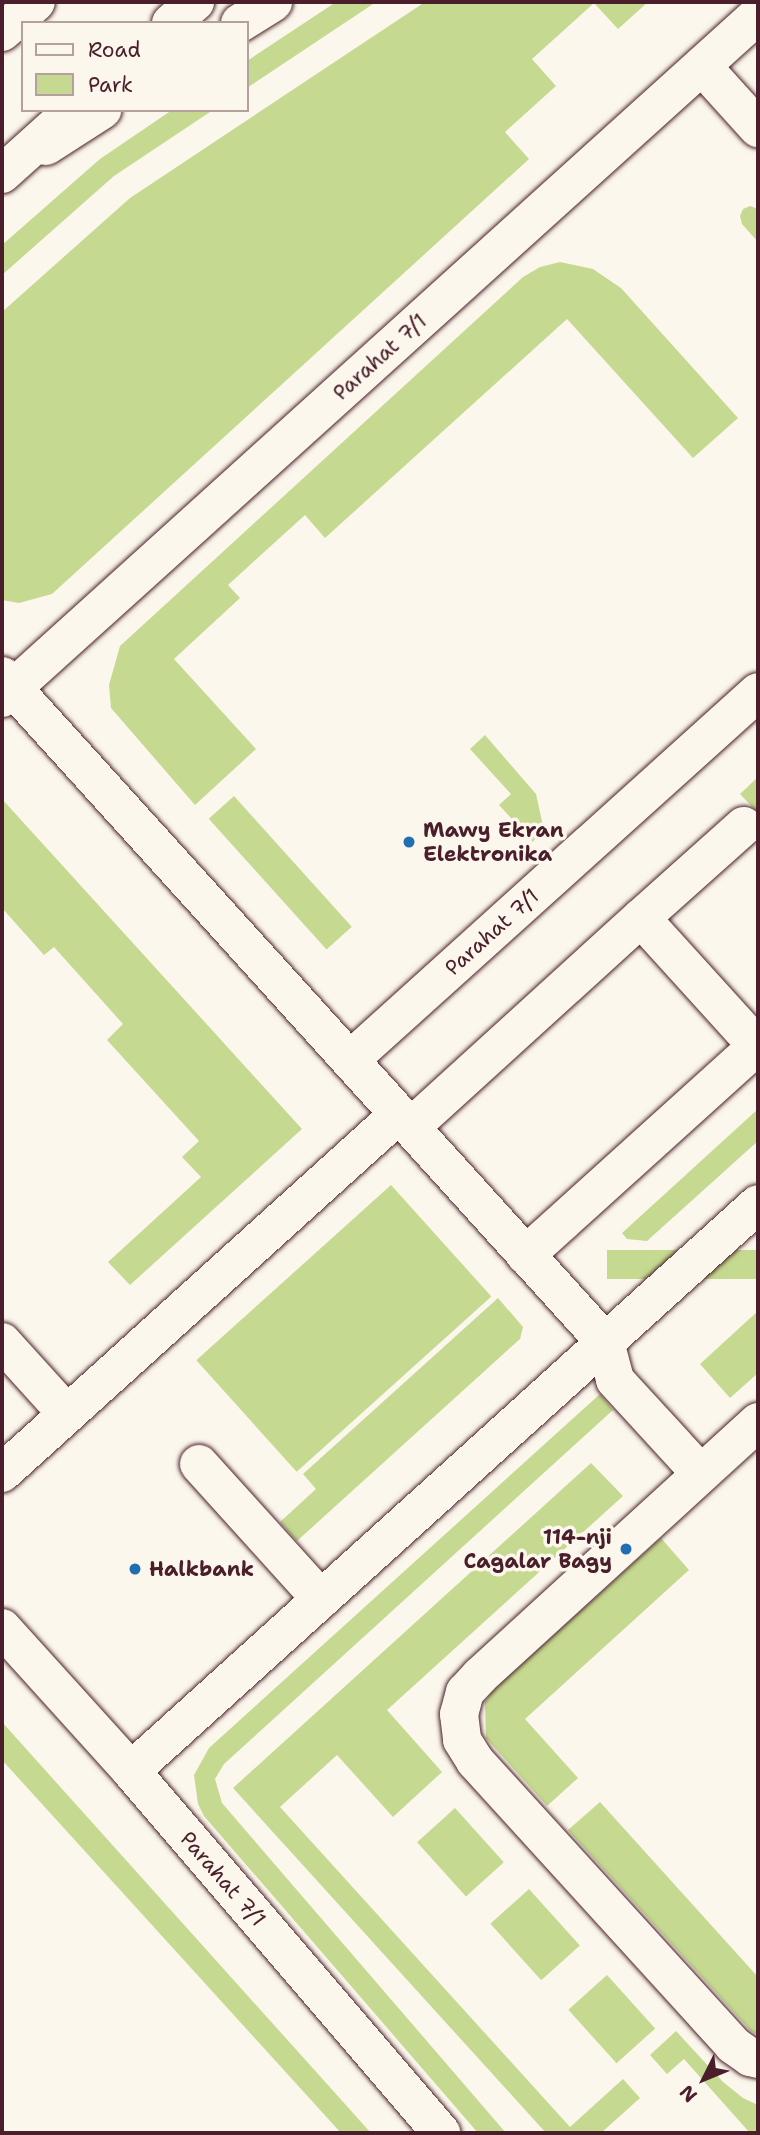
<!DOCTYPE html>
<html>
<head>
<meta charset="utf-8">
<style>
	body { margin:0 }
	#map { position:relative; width:760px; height:2135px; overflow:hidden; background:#fbf7ec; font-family:"Shantell Sans",sans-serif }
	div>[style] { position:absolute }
	.green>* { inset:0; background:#c5da90; transform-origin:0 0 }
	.roads { filter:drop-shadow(0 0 2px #4a1f2b) drop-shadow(0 0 2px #4a1f2b) }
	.minor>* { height:38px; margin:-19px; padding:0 19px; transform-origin:19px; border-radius:19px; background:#fbf7ec }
	.major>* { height:38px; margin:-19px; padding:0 19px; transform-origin:19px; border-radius:19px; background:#fbf7ec }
	.dots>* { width:19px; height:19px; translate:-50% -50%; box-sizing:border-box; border:4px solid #fbf7ec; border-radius:50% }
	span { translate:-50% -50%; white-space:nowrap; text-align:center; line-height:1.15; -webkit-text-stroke:7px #fbf7ec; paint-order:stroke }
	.street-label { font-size:21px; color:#4a1f2b }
	.poi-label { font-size:21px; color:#4a1f2b; font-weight:700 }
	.left { translate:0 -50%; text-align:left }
	.right { translate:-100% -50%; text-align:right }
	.frame { position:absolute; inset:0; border:4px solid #4a1f2b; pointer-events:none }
	.legend { position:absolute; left:21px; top:21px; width:228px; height:91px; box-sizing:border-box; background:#fbf7ec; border:2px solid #b4a19f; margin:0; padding:9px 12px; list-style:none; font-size:21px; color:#4a1f2b }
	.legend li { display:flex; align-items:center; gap:14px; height:35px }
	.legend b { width:35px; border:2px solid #b4a19f }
	.north { position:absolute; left:669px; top:2044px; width:70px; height:70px; -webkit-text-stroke:5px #fbf7ec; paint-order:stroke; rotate:227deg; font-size:19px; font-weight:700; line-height:28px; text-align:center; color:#4a1f2b }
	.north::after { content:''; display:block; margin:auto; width:24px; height:32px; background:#4a1f2b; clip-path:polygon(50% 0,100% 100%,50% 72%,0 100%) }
</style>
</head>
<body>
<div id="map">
	<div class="green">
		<i style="clip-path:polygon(336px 2px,376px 2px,247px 88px,247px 61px)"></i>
		<i style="clip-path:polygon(425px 2px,648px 2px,618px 29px,594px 3px,532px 59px,556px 86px,505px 132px,529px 159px,52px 594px,19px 603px,2px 600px,2px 312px,130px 198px)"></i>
		<i style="clip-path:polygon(172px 110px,213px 110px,114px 176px,2px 275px,2px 245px,100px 159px)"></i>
		<i style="clip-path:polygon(750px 206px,758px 209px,758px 242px,742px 224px,740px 216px,743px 209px)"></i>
		<i style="clip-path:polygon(560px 262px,593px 269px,621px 288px,738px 418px,693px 458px,567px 319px,325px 538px,305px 515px,228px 585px,240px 598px,174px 659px,256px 749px,195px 805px,111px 708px,109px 685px,120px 646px,523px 277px,540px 267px)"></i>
		<i style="clip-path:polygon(485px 735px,536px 794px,543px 826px,533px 842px,499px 805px,511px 794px,470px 749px)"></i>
		<i style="clip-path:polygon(758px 777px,758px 813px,740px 794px)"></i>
		<i style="left:234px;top:796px;width:176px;height:34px;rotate:48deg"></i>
		<i style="clip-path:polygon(2px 799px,302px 1129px,130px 1285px,108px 1262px,201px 1177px,182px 1157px,199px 1141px,107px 1040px,123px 1024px,54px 947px,44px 955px,2px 908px)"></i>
		<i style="clip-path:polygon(758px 1109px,758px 1141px,647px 1241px,627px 1239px,622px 1233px)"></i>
		<i style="left:391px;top:1185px;width:150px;height:262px;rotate:48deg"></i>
		<i style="left:758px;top:1250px;width:29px;height:151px;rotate:90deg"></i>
		<i style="clip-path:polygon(498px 1298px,523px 1327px,520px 1339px,297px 1541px,280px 1522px,316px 1489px,303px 1474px)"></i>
		<i style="clip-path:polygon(758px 1311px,758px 1373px,730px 1398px,700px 1364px)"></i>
		<i style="clip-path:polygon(600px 1394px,613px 1410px,224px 1764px,215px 1779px,222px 1803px,506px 2133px,478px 2133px,204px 1816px,198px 1804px,194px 1775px,209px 1748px)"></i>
		<i style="clip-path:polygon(591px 1463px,623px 1496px,387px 1710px,442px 1772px,393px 1817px,337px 1755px,280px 1807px,570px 2127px,623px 2079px,640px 2098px,601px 2133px,546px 2133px,233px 1788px)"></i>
		<i style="clip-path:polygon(661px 1538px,689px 1570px,525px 1719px,578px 1778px,547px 1806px,486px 1738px,485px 1702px,493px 1690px)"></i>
		<i style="clip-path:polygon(2px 1722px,371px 2133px,341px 2133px,2px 1760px)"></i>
		<i style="clip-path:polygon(600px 1802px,758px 1977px,758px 2035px,751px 2031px,568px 1830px)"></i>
		<i style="left:455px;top:1808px;width:73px;height:51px;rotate:48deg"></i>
		<i style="left:529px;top:1889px;width:76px;height:52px;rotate:48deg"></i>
		<i style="left:607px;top:1975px;width:72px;height:52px;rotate:48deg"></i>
		<i style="clip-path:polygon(676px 2031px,723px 2082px,743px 2098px,758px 2105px,758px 2133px,750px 2133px,684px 2059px,667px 2074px,650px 2055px)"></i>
	</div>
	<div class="roads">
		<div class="minor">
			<i style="left:240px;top:23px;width:39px;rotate:-32deg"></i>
			<i style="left:702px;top:66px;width:84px;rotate:47.9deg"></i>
			<i style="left:46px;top:146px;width:67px;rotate:-32.7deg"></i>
			<i style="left:2px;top:676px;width:898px;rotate:47.84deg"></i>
			<i style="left:605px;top:1342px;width:39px;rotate:75deg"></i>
			<i style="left:615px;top:1380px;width:127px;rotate:47.5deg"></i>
			<i style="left:2px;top:698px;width:1019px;rotate:-42.1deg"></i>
			<i style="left:641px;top:918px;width:138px;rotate:-41.8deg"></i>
			<i style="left:350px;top:1060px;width:549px;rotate:-42.05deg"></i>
			<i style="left:411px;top:1127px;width:311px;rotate:-42.3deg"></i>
			<i style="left:641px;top:918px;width:173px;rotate:47.8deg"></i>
			<i style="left:757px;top:1046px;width:312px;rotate:137.9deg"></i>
			<i style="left:2px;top:1342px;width:97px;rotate:47.9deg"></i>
			<i style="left:758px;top:1422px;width:377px;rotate:137.6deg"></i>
			<i style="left:480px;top:1676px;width:22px;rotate:133deg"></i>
			<i style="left:465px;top:1692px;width:23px;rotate:105deg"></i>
			<i style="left:459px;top:1714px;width:26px;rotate:83deg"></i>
			<i style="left:462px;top:1740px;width:25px;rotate:58deg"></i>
			<i style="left:475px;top:1761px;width:384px;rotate:47.7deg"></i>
			<i style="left:733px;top:2045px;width:21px;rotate:35deg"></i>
			<i style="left:750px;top:2057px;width:8px;rotate:14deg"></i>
			<i style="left:199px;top:1464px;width:182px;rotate:47.9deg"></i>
			<i style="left:2px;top:1473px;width:535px;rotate:-42.12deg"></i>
			<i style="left:2px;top:1628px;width:193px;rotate:47.9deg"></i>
			<i style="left:131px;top:1771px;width:477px;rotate:49.4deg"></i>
			<i style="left:131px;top:1771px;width:845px;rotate:-42.12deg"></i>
		</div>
		<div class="major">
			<i style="left:171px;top:23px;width:32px;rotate:-41deg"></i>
			<i style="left:2px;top:32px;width:45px;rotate:-41.4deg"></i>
			<i style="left:2px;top:174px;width:96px;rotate:-42deg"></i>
		</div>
	</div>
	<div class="dots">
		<i style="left:409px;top:842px;background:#1f6fb2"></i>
		<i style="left:626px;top:1549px;background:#1f6fb2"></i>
		<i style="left:135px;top:1569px;background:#1f6fb2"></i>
	</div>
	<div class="street-label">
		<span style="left:380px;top:357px;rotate:-42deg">Parahat 7/1</span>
		<span style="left:492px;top:932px;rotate:-42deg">Parahat 7/1</span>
		<span style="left:223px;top:1879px;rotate:49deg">Parahat 7/1</span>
	</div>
	<div class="poi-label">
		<span class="left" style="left:423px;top:842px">Mawy Ekran<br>Elektronika</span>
		<span class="right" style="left:612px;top:1549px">114-nji<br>Cagalar Bagy</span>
		<span class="left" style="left:149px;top:1569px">Halkbank</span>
	</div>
	<div class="frame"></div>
	<ul class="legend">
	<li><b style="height:9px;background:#fbf7ec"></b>Road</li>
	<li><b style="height:19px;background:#c5da90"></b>Park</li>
	</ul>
	<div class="north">N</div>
</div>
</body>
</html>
